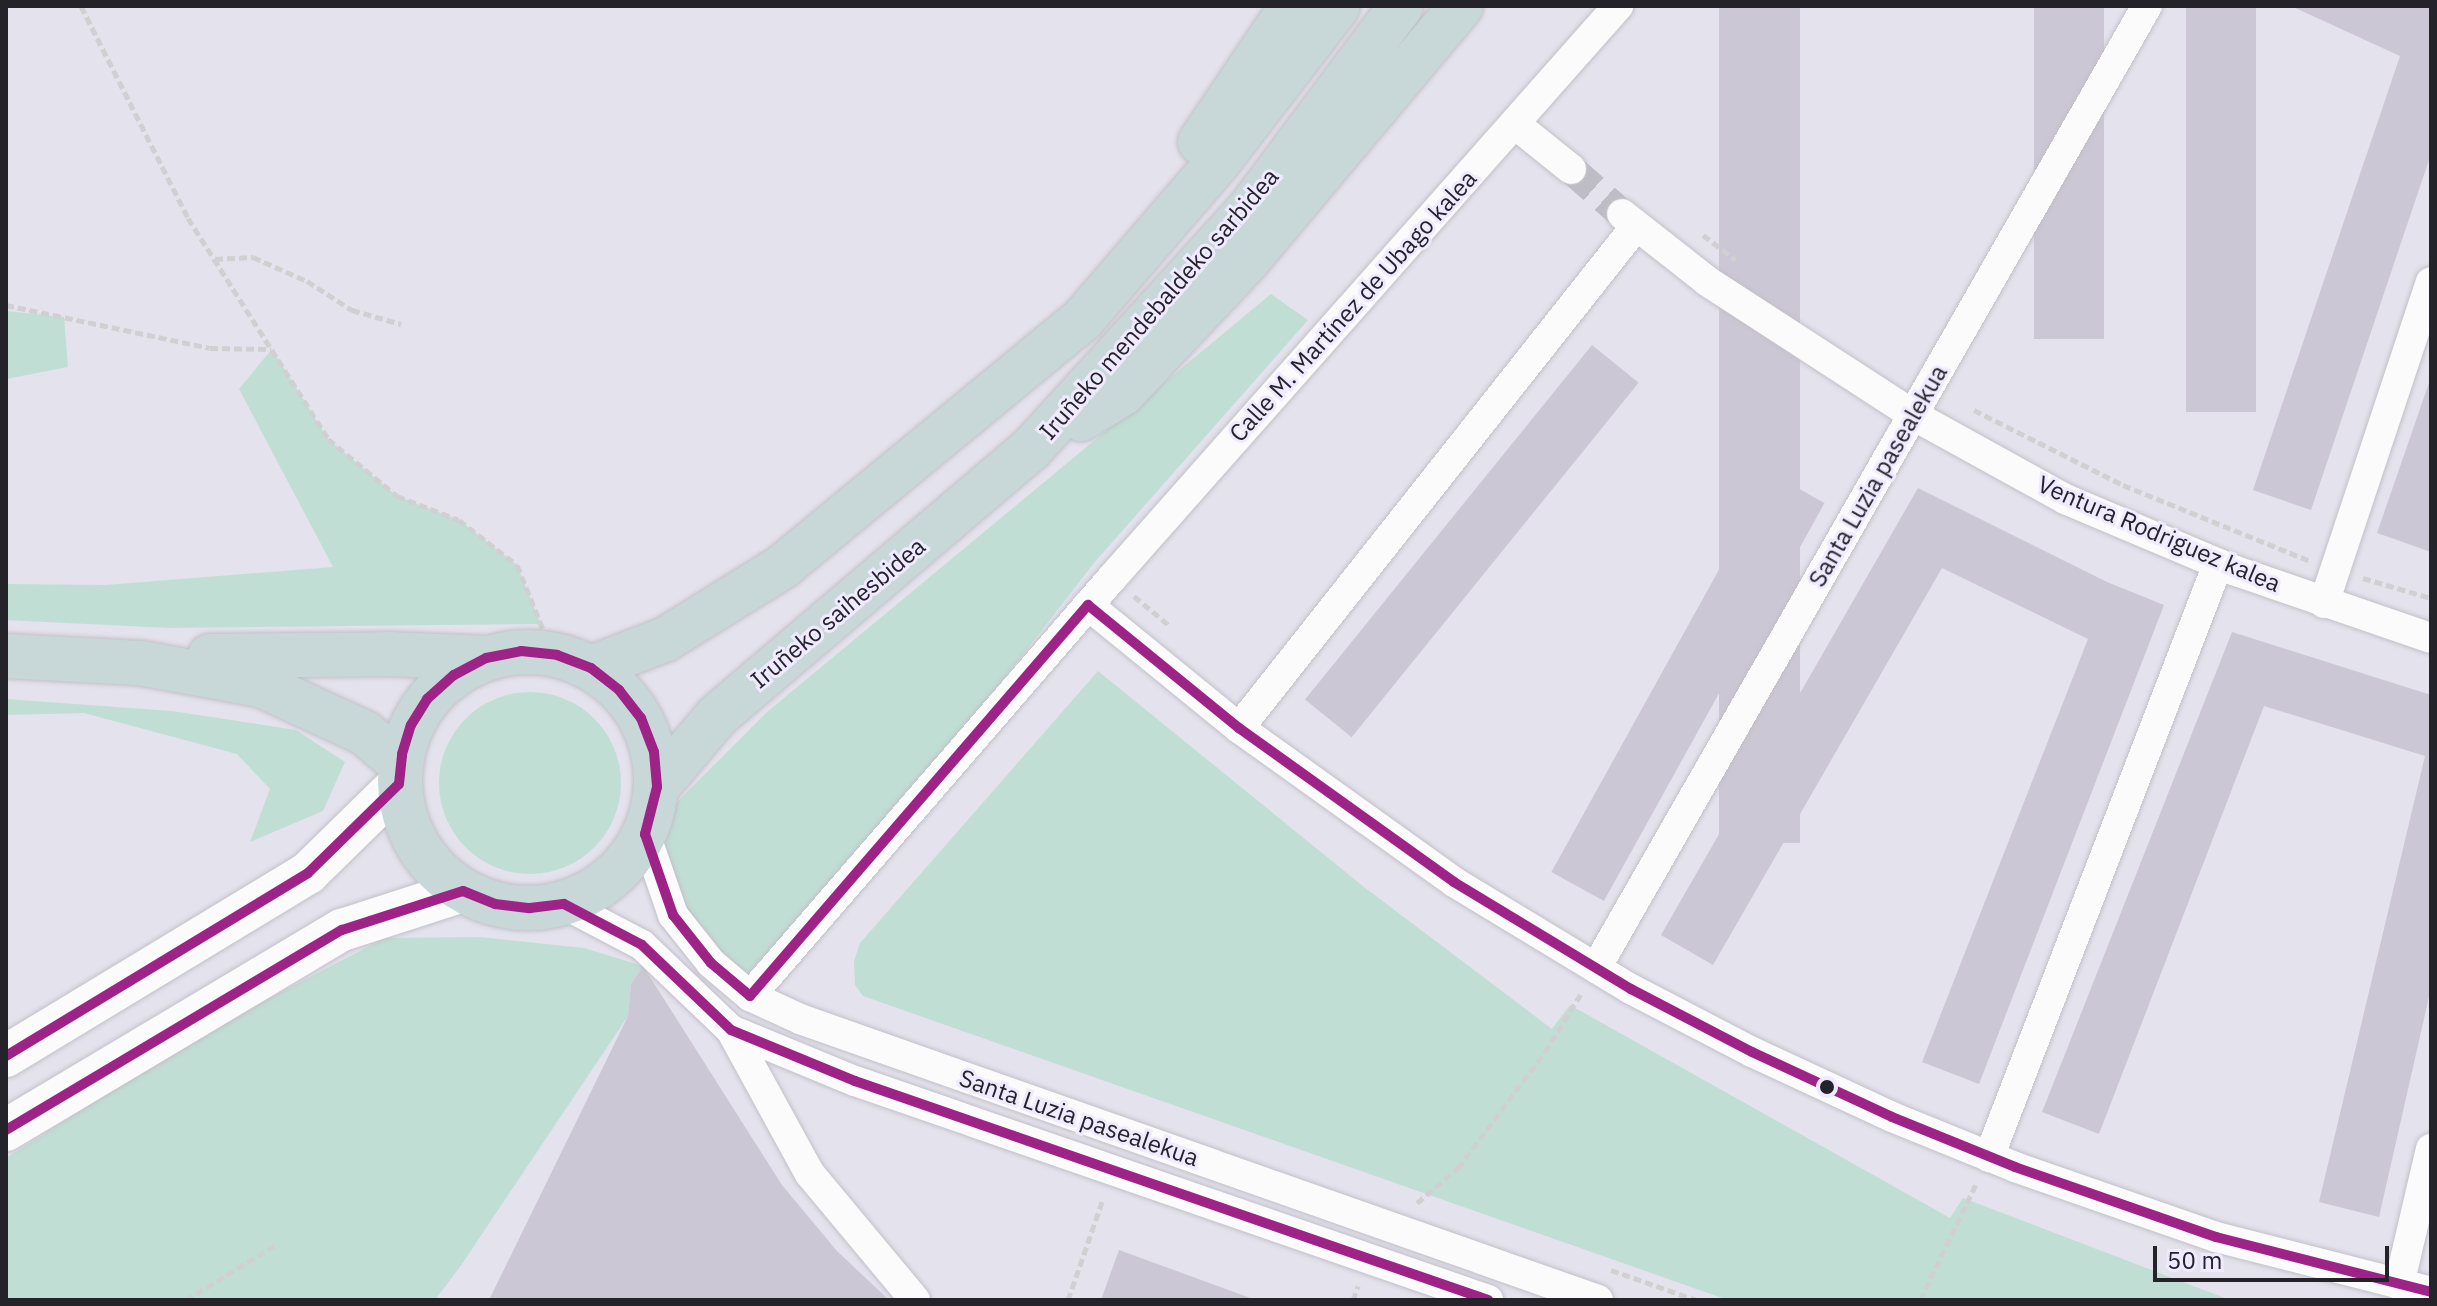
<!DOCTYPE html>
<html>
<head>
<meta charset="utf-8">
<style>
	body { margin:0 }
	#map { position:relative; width:2437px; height:1306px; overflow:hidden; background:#e4e2ec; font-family:"IBM Plex Sans",sans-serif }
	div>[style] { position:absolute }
	.green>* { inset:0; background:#c1ded4 }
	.round { border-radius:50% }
	.building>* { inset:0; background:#ccc7d4; transform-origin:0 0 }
	.street-tunnel>* { height:30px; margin-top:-15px; transform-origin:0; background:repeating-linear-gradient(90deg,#bebcc5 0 30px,transparent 0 45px) }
	.path>* { height:5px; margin-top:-2.5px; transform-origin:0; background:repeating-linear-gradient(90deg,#d0d0d2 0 8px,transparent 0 12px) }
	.roads { filter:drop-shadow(0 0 2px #c2c0c8) drop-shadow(0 0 2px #c2c0c8) }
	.street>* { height:30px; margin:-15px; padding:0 15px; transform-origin:15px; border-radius:15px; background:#fbfbfc }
	.secondary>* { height:42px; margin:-21px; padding:0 21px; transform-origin:21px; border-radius:21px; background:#fbfbfc }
	.highway>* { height:44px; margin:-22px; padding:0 22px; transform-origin:22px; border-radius:22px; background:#c8d8d8 }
	.highway>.ring { margin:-22px; padding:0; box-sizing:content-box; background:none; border:44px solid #c8d8d8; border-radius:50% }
	.bus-1>* { height:10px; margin:-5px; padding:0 5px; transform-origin:5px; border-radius:5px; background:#9e2387 }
	.dots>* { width:22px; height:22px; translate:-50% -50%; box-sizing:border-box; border:4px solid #efeaff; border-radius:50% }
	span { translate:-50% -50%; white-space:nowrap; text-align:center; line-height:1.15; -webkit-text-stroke:6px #efeaff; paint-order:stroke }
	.street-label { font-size:24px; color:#25232a }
	.frame { position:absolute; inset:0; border:8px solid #25232a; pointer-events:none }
	.scale { position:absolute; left:2153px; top:1246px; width:236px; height:36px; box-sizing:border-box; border:4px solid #25232a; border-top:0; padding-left:10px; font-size:24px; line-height:28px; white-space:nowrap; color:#25232a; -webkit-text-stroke:6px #efeaff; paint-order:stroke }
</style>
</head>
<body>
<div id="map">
	<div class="green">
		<i style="clip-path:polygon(1271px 294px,1308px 320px,1094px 563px,812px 925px,750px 996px,711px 963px,645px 834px,767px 712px)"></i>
		<i style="clip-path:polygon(6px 311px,64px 317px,68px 367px,6px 379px)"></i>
		<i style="clip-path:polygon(272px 349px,328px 439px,397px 496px,459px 520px,517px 565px,541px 624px,169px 628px,6px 620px,6px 584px,106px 585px,333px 567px,239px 389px)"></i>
		<i style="clip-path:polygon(1098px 671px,1364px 887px,1552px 1029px,1570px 1005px,1950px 1218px,1963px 1198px,2230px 1300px,1728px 1300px,863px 996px,855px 985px,854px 961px,860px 943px)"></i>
		<i class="round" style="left:439px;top:692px;width:182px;height:182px"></i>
		<i style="clip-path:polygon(6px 699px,172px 711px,296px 730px,345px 762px,323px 811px,250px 842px,270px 789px,237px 754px,84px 713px,6px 715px)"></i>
		<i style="clip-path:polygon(480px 937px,584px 948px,643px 966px,631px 984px,628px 1016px,462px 1264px,435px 1300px,6px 1300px,6px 1158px,210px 1029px,385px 938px)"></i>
	</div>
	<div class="building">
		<i style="left:1719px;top:6px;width:81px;height:837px"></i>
		<i style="left:2034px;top:6px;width:70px;height:333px"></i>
		<i style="left:2186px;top:6px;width:70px;height:406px"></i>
		<i style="clip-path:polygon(2291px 6px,2431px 6px,2431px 154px,2311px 510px,2253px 490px,2400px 56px)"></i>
		<i style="left:1592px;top:345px;width:60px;height:456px;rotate:39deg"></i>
		<i style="clip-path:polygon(2431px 377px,2431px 552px,2377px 533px)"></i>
		<i style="left:1772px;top:474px;width:60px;height:455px;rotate:29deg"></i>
		<i style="clip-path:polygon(1918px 488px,2107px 582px,2164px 605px,1979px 1084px,1922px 1062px,2088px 639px,1942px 568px,1713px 965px,1661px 935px)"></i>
		<i style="clip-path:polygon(2232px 632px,2431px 695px,2431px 988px,2379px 1217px,2319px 1202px,2425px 756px,2264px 706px,2099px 1134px,2042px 1112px)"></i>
		<i style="clip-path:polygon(643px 966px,782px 1185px,837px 1251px,889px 1300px,489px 1300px,628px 1016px,631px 984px)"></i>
		<i style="clip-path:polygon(1119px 1250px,1256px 1300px,1101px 1300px)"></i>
	</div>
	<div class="street-tunnel">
		<i style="left:1571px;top:169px;width:68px;rotate:41.4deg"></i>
	</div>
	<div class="path">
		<i style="left:81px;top:6px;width:237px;rotate:63.2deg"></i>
		<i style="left:188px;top:218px;width:262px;rotate:57.6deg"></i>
		<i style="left:328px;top:439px;width:89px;rotate:39.6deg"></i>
		<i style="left:397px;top:496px;width:66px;rotate:21.2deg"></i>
		<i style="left:459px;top:520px;width:73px;rotate:37.8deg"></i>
		<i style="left:517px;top:565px;width:96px;rotate:68deg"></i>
		<i style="left:1703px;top:235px;width:41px;rotate:37.1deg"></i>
		<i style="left:215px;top:259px;width:38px;rotate:-3deg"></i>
		<i style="left:253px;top:257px;width:59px;rotate:24deg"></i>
		<i style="left:307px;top:281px;width:54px;rotate:32.8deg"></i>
		<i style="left:352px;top:310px;width:51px;rotate:15.9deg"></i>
		<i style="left:6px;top:305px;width:208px;rotate:11.9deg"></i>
		<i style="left:210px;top:348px;width:61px;rotate:0.9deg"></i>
		<i style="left:1974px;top:410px;width:167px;rotate:26.7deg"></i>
		<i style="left:2123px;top:485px;width:200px;rotate:22.1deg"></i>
		<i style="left:2363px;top:578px;width:71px;rotate:16.4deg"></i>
		<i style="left:1134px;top:596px;width:47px;rotate:39.8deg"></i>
		<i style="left:1417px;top:1203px;width:54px;rotate:-40.5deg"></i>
		<i style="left:1458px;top:1168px;width:145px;rotate:-53.1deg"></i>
		<i style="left:1545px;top:1052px;width:70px;rotate:-58.3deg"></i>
		<i style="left:1611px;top:1270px;width:90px;rotate:19.4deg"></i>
		<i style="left:186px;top:1300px;width:107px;rotate:-31.6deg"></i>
		<i style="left:1068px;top:1300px;width:107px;rotate:-70.9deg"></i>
		<i style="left:1353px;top:1300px;width:15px;rotate:-70deg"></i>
		<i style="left:1920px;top:1300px;width:131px;rotate:-64.2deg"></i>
	</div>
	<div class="roads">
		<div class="street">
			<i style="left:1515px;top:124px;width:72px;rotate:38.8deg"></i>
			<i style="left:1622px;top:214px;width:108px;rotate:38.2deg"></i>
			<i style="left:1707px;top:281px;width:246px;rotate:33deg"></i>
			<i style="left:1913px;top:415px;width:174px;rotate:28.9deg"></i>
			<i style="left:2065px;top:499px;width:182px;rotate:22.9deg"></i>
			<i style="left:2233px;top:570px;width:209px;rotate:19deg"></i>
			<i style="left:2324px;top:603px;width:338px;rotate:-71.6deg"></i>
			<i style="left:1088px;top:605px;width:195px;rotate:39.2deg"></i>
			<i style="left:1239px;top:728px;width:264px;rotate:35.6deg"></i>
			<i style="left:1454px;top:882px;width:207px;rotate:31.2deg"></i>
			<i style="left:1631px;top:989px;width:136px;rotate:27.5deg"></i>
			<i style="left:1752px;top:1052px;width:154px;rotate:24.9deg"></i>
			<i style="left:1892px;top:1117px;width:133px;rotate:22.1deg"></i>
			<i style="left:2015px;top:1167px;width:213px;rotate:19.2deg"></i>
			<i style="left:2216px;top:1237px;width:222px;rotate:14.3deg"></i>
			<i style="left:1239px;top:728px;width:640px;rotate:-51.66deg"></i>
			<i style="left:645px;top:834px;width:86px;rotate:70.9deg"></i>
			<i style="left:673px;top:915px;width:61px;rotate:51.6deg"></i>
			<i style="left:711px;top:963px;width:51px;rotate:40.2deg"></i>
			<i style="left:750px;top:996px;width:55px;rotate:24.7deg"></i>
			<i style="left:800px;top:1019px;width:846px;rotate:19.4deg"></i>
			<i style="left:564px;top:904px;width:88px;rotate:27.7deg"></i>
			<i style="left:642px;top:945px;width:123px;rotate:43.7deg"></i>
			<i style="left:731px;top:1030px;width:134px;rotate:22.4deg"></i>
			<i style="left:855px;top:1081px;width:670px;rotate:19.08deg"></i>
			<i style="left:1596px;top:968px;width:1109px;rotate:-60.2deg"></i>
			<i style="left:750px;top:996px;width:553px;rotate:-49.11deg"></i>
			<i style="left:1112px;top:578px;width:764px;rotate:-48.5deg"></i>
			<i style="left:731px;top:1030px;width:164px;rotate:61.3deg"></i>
			<i style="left:810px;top:1174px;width:164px;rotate:50.2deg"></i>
			<i style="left:1989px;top:1157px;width:636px;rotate:-68.88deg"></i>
			<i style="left:2399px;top:1285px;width:140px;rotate:-76.8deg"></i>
		</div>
		<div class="secondary">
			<i style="left:6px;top:1056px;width:353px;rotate:-31.2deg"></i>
			<i style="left:308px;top:873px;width:127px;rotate:-44.4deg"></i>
			<i style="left:6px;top:1130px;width:391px;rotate:-30.8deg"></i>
			<i style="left:342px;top:930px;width:127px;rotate:-17.9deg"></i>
		</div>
		<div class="highway">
			<i style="left:1200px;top:142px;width:164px;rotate:-55.9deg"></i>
			<i style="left:1081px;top:419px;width:49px;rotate:-31.8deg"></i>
			<i style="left:1123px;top:393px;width:183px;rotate:-46.8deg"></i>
			<i style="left:1248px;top:260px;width:331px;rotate:-50deg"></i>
			<i class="ring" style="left:400px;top:652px;width:212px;height:212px"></i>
			<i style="left:6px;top:656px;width:134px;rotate:3deg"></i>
			<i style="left:140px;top:663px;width:123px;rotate:10.3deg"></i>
			<i style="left:261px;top:685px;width:115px;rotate:24.8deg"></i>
			<i style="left:365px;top:733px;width:48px;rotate:40.7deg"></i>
			<i style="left:210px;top:656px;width:179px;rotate:-0.6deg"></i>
			<i style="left:389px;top:654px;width:97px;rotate:2.4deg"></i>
			<i style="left:591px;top:668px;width:80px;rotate:-21.1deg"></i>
			<i style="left:666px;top:639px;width:137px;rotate:-31.8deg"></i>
			<i style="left:782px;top:567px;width:390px;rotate:-39.5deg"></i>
			<i style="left:1083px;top:319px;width:208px;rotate:-49.3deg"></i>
			<i style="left:1219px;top:161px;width:195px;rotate:-52.5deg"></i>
			<i style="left:657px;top:787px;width:93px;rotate:-49.8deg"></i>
			<i style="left:717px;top:716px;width:412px;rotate:-40.4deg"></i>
			<i style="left:1031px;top:449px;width:321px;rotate:-47.7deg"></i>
			<i style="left:1247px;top:212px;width:257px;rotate:-53.2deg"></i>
		</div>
	</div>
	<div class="bus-1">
		<i style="left:6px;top:1056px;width:353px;rotate:-31.2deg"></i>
		<i style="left:308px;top:873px;width:127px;rotate:-44.4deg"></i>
		<i style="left:399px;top:784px;width:30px;rotate:-84deg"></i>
		<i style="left:402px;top:754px;width:30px;rotate:-73deg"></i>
		<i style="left:411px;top:725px;width:31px;rotate:-58deg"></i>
		<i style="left:427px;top:699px;width:36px;rotate:-42deg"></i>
		<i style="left:454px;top:675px;width:36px;rotate:-28deg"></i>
		<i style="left:486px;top:658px;width:36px;rotate:-11deg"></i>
		<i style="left:521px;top:651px;width:36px;rotate:6deg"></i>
		<i style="left:557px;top:655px;width:36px;rotate:21deg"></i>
		<i style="left:591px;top:668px;width:36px;rotate:38deg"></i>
		<i style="left:619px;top:690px;width:36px;rotate:52deg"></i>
		<i style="left:641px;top:718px;width:36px;rotate:69deg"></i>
		<i style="left:654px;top:752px;width:35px;rotate:85deg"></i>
		<i style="left:657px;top:787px;width:49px;rotate:104.3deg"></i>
		<i style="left:645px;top:834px;width:86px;rotate:70.9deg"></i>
		<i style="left:673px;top:915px;width:61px;rotate:51.6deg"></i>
		<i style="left:711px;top:963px;width:51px;rotate:40.2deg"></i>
		<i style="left:750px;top:996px;width:517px;rotate:-49.16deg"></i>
		<i style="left:1088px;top:605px;width:195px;rotate:39.2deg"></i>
		<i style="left:1239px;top:728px;width:264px;rotate:35.6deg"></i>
		<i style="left:1454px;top:882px;width:207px;rotate:31.2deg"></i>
		<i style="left:1631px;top:989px;width:136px;rotate:27.5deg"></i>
		<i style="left:1752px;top:1052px;width:154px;rotate:24.9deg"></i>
		<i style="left:1892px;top:1117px;width:133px;rotate:22.1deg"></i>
		<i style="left:2015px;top:1167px;width:213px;rotate:19.2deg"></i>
		<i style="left:2216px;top:1237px;width:222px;rotate:14.3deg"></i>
		<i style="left:6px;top:1130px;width:391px;rotate:-30.8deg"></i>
		<i style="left:342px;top:930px;width:127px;rotate:-17.9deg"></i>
		<i style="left:463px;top:891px;width:35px;rotate:22deg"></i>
		<i style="left:495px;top:904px;width:35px;rotate:7deg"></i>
		<i style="left:530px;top:908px;width:34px;rotate:-7deg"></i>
		<i style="left:564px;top:904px;width:88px;rotate:27.7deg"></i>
		<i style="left:642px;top:945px;width:123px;rotate:43.7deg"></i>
		<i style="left:731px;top:1030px;width:134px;rotate:22.4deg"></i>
		<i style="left:855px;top:1081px;width:670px;rotate:19.08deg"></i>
	</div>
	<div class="dots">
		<i style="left:1827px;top:1087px;background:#25232a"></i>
	</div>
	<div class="street-label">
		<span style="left:1159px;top:304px;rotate:-49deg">Iruñeko mendebaldeko sarbidea</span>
		<span style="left:1353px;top:306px;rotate:-48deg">Calle M. Martínez de Ubago kalea</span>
		<span style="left:1878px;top:476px;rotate:-60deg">Santa Luzia pasealekua</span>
		<span style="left:2159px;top:534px;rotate:23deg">Ventura Rodriguez kalea</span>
		<span style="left:838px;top:613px;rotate:-40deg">Iruñeko saihesbidea</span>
		<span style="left:1079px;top:1118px;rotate:19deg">Santa Luzia pasealekua</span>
	</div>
	<div class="frame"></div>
	<div class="scale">50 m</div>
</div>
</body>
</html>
